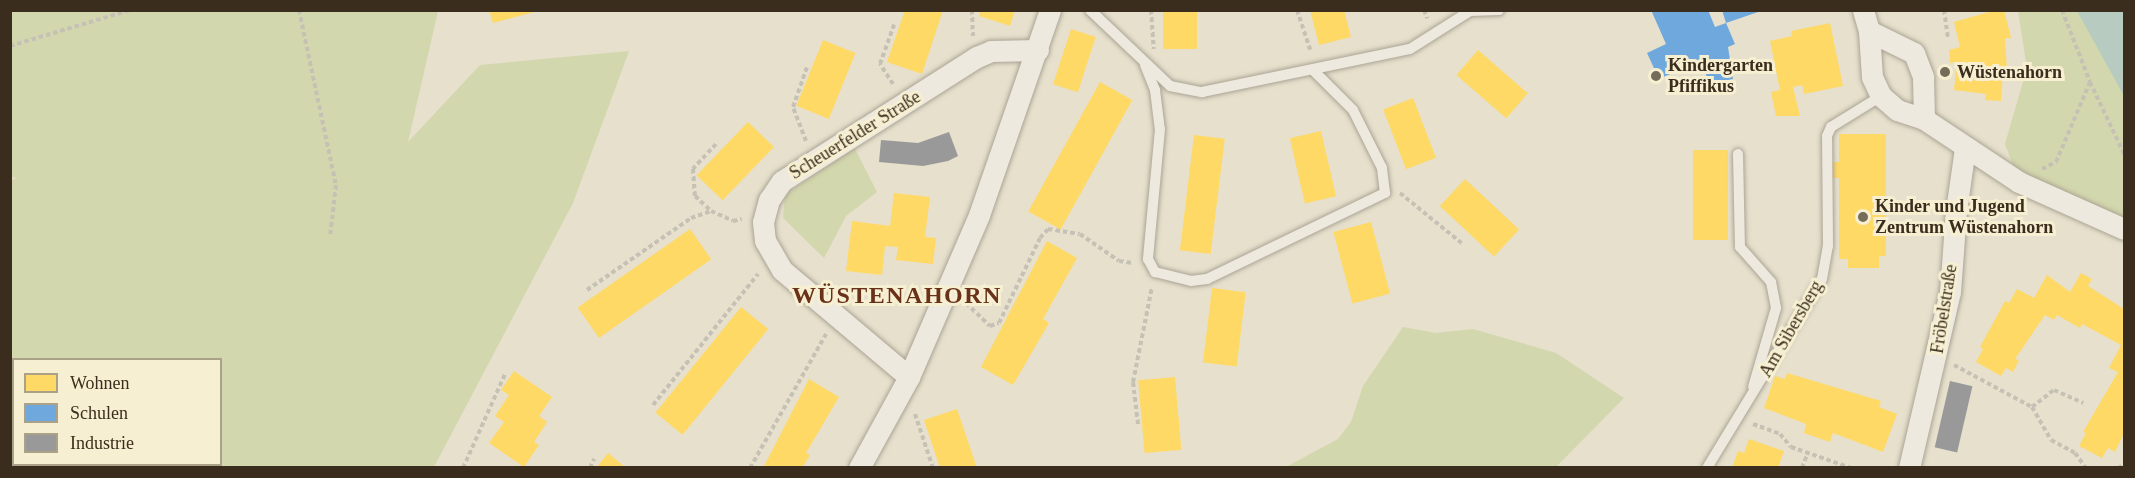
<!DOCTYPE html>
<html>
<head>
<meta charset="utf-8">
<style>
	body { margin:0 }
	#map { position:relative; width:2135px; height:478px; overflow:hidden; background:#e6e0cc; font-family:Georgia,serif }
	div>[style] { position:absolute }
	.green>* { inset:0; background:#d3d7ad }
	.water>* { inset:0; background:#b8cbc1 }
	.homes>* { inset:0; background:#ffd966; transform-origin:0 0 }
	.schools>* { inset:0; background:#6fa8dc }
	.industry>* { inset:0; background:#999; transform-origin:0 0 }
	.path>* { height:4px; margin-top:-2px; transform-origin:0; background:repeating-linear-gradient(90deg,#c6c1b5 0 4.5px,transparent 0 7.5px) }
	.roads { filter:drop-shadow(0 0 2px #aba495) drop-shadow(0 0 2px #aba495) }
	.lane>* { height:10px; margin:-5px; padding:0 5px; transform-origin:5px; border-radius:5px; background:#eee9de }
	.street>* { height:21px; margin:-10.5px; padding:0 10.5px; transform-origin:10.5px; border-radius:10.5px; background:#eee9de }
	.dots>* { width:16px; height:16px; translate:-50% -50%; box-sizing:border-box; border:3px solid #f7efd1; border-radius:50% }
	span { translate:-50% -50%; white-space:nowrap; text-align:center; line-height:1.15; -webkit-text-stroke:6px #f7efd1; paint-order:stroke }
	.poi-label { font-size:18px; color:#3a2d1d; font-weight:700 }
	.left { translate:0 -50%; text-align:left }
	.street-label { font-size:18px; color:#3a2d1d }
	.district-label { font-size:24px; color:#69301a; font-weight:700; letter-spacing:1.5px }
	.frame { position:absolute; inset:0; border:12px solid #3a2d1d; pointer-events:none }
	.legend { position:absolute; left:12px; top:358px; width:210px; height:108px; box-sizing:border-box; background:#f7efd1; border:2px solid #aba189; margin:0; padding:8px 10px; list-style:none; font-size:18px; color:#3a2d1d }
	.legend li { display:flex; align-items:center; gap:12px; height:30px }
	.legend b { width:30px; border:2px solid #aba189 }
</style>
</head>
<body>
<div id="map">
	<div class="green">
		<i style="clip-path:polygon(11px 10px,438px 11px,408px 142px,480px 65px,629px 51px,573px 203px,434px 467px,189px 467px,186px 465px,220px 464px,220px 360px,14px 360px,14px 464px,149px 465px,11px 467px,10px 180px,18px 178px,10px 177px)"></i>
		<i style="clip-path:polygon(2018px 11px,2124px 11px,2124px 228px,2019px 182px,2005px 144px,2027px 68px)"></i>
		<i style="clip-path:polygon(854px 147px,877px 192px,846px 216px,824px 258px,783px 218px,785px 195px)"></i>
		<i style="clip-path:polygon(1403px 327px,1436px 333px,1473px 329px,1556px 353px,1624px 398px,1557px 466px,1286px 467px,1338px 439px,1351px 422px,1363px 386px)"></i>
	</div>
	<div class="water">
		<i style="clip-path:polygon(2077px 11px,2124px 11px,2124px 96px)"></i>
	</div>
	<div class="homes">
		<i style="clip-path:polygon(489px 10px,538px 10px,538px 11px,493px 23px)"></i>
		<i style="clip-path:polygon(905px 10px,943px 10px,922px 74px,887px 62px)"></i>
		<i style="clip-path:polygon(981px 10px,1015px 10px,1010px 26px,979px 16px)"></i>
		<i style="left:1163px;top:10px;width:34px;height:39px"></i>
		<i style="clip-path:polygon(1310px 10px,1344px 10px,1351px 37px,1319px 45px)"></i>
		<i style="clip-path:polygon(1996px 10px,2004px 10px,2011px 38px,2005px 38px,2007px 71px,2003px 71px,2001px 101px,1985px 100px,1986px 94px,1954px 90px,1957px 62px,1950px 63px,1949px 50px,1960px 47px,1954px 22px)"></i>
		<i style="clip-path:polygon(1830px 23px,1843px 86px,1804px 94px,1802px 85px,1793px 87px,1800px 116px,1776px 116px,1771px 92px,1780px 90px,1770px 41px,1792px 36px,1791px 31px)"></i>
		<i style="left:1071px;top:29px;width:26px;height:58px;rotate:18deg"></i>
		<i style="left:823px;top:40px;width:35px;height:71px;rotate:22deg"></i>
		<i style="left:1478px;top:50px;width:66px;height:33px;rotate:41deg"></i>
		<i style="left:1100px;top:82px;width:37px;height:148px;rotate:29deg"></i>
		<i style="left:1413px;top:98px;width:64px;height:32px;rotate:69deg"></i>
		<i style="left:748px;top:122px;width:36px;height:74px;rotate:44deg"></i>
		<i style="left:1321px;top:131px;width:67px;height:32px;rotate:77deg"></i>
		<i style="clip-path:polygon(1839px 134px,1886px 134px,1886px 256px,1879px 256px,1879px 268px,1848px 268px,1848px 259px,1839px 259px,1839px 178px,1831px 178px,1831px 162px,1839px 162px)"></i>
		<i style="left:1194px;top:135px;width:31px;height:116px;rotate:7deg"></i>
		<i style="left:1693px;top:150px;width:35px;height:90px"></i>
		<i style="left:1465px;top:179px;width:74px;height:37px;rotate:43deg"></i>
		<i style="clip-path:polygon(894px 193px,930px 197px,925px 237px,936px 238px,933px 264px,896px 260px,898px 247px,885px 246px,882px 275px,846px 271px,852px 221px,890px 226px)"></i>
		<i style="left:1371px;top:222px;width:74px;height:39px;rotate:75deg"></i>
		<i style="left:690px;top:229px;width:37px;height:137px;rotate:55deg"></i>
		<i style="clip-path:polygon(1047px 241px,1077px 258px,1043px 319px,1049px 323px,1013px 385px,981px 367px)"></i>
		<i style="clip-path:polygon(2081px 273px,2092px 279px,2088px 286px,2124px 309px,2124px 433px,2115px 452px,2108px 448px,2102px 458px,2079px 446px,2086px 433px,2083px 432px,2118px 372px,2109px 368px,2121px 345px,2082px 324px,2080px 328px,2057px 315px,2054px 320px,2045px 315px,2015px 359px,2019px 360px,2013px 372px,2006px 368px,2001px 376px,1976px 362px,1983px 349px,1980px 347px,2005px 301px,2009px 303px,2017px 289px,2034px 298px,2047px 275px,2070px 292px)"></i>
		<i style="left:1212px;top:288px;width:34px;height:75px;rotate:7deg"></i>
		<i style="left:741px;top:307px;width:35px;height:136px;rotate:39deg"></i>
		<i style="clip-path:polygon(514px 371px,552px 397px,539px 416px,547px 422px,534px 442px,539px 445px,524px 467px,489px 443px,504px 422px,495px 416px,509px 395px,501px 390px)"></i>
		<i style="clip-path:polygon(1787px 373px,1881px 401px,1879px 407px,1897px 414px,1883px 452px,1833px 433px,1830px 442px,1804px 433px,1806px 424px,1764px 408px,1775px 376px,1785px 379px)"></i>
		<i style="left:1175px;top:377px;width:73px;height:37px;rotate:85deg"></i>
		<i style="clip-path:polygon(809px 379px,839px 397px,806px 453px,810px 455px,802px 468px,763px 468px)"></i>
		<i style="clip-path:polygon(957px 409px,977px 468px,940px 468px,924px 420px)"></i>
		<i style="clip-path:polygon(1749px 439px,1784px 451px,1778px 468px,1732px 468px,1738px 451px,1744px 453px)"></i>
		<i style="clip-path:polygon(608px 453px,626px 468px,596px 468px)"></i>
	</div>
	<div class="schools">
		<i style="clip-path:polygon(1651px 10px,1708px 10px,1715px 27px,1726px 23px,1722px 10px,1761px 11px,1726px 23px,1735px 44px,1728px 47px,1733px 79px,1708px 84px,1703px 59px,1659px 79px,1647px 53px,1666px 44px)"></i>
	</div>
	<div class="industry">
		<i style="clip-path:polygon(949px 132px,958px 156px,948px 161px,923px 166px,879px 162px,881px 140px,918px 143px)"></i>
		<i style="left:1950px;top:381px;width:23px;height:68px;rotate:13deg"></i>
	</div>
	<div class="path">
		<i style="left:299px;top:10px;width:179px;rotate:78.1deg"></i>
		<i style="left:336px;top:185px;width:51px;rotate:96.7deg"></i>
		<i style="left:972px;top:10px;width:26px;rotate:88deg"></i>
		<i style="left:1151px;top:10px;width:39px;rotate:86deg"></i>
		<i style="left:1297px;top:10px;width:44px;rotate:71.6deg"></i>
		<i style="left:1424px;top:10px;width:9px;rotate:69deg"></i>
		<i style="left:1944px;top:10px;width:29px;rotate:82deg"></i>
		<i style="left:2062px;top:10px;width:77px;rotate:68.7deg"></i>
		<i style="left:10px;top:46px;width:125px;rotate:-16.7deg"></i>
		<i style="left:893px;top:84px;width:24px;rotate:-123deg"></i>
		<i style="left:880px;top:64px;width:45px;rotate:-70.3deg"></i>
		<i style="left:806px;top:141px;width:36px;rotate:-111deg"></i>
		<i style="left:793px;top:107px;width:42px;rotate:-70.7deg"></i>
		<i style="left:716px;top:144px;width:34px;rotate:133deg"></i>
		<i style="left:693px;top:169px;width:27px;rotate:86deg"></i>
		<i style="left:695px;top:196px;width:22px;rotate:43deg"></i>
		<i style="left:711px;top:211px;width:24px;rotate:24deg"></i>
		<i style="left:733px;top:221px;width:9px;rotate:-13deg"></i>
		<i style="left:2042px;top:169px;width:16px;rotate:-27deg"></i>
		<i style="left:2056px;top:162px;width:87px;rotate:-67deg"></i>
		<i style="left:2090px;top:82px;width:80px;rotate:64.7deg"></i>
		<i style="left:1400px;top:193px;width:82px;rotate:39.1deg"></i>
		<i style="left:587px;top:290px;width:126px;rotate:-34.7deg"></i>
		<i style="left:691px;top:218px;width:21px;rotate:-19deg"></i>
		<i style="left:966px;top:303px;width:33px;rotate:44deg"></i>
		<i style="left:990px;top:326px;width:9px;rotate:-18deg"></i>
		<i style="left:999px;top:323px;width:94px;rotate:-64.2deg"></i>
		<i style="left:1040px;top:238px;width:12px;rotate:-48deg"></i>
		<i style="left:1048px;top:229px;width:32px;rotate:9deg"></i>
		<i style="left:1080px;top:234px;width:47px;rotate:34.7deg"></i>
		<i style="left:1119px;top:261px;width:14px;rotate:8deg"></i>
		<i style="left:1954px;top:365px;width:89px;rotate:28.3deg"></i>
		<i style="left:2032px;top:407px;width:28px;rotate:-38deg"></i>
		<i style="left:2054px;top:390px;width:32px;rotate:24deg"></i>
		<i style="left:653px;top:405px;width:168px;rotate:-51.3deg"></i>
		<i style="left:2032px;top:407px;width:38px;rotate:60deg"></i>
		<i style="left:2051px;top:440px;width:27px;rotate:28deg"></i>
		<i style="left:2075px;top:453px;width:19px;rotate:54deg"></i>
		<i style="left:915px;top:414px;width:57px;rotate:71.6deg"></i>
		<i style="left:1138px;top:424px;width:42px;rotate:-96.8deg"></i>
		<i style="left:1133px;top:382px;width:97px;rotate:-78.7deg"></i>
		<i style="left:1753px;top:424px;width:29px;rotate:20deg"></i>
		<i style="left:1780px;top:434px;width:17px;rotate:50deg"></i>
		<i style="left:1791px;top:447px;width:64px;rotate:19.3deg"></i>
		<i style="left:10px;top:431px;width:4px;rotate:-14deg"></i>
		<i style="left:70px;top:464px;width:4px;rotate:76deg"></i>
		<i style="left:463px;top:468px;width:103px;rotate:-65.9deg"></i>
		<i style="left:590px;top:468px;width:10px;rotate:-66deg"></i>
		<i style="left:750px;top:468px;width:154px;rotate:-60.4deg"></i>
		<i style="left:1802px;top:468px;width:17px;rotate:-69deg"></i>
		<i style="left:2118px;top:468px;width:7px;rotate:-27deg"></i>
	</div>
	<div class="roads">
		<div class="lane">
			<i style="left:1090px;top:10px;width:110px;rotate:43.5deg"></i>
			<i style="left:1170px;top:86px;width:33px;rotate:11deg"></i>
			<i style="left:1202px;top:92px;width:212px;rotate:-11.7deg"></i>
			<i style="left:1410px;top:49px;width:71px;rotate:-32.3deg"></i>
			<i style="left:1470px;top:11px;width:29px;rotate:-2deg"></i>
			<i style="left:1145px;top:65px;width:27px;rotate:68deg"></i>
			<i style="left:1155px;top:90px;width:39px;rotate:83deg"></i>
			<i style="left:1160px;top:129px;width:131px;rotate:95.3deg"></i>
			<i style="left:1148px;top:259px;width:15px;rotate:62deg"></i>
			<i style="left:1155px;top:272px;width:37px;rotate:14deg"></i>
			<i style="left:1191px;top:281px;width:16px;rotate:-7deg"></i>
			<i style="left:1207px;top:279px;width:198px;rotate:-25.8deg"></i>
			<i style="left:1385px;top:193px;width:25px;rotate:-97deg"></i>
			<i style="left:1382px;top:168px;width:65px;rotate:-116.6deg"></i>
			<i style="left:1353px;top:110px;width:55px;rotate:-135deg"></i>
			<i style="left:1738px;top:154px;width:93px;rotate:88.8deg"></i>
			<i style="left:1740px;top:247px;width:47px;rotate:48.5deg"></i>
			<i style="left:1771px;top:282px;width:26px;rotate:79deg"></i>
			<i style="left:1776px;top:308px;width:82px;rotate:106.2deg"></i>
			<i style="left:1707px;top:468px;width:221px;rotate:-58.7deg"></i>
			<i style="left:1822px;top:279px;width:34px;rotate:-80deg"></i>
			<i style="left:1828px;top:246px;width:110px;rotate:-90.5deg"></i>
			<i style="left:1827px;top:136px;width:10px;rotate:-66deg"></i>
			<i style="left:1831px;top:127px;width:59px;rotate:-31.8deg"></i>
		</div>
		<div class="street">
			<i style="left:1863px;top:10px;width:22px;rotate:74deg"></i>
			<i style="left:1869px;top:31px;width:46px;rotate:86.3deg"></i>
			<i style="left:1872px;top:77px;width:21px;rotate:65deg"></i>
			<i style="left:1881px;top:96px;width:21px;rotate:41deg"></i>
			<i style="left:1897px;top:110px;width:28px;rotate:18deg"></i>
			<i style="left:1924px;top:119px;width:114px;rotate:33.6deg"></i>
			<i style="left:2019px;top:182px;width:115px;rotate:24.1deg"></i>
			<i style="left:1869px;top:31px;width:50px;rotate:26.1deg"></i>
			<i style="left:1914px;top:53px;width:26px;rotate:69deg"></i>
			<i style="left:1923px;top:77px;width:42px;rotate:88.6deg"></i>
			<i style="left:909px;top:377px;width:166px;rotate:-139.9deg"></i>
			<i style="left:782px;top:270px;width:34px;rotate:-120deg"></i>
			<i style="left:765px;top:241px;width:19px;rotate:-96deg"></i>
			<i style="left:763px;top:222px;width:23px;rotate:-75deg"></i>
			<i style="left:769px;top:200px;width:23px;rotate:-56deg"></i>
			<i style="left:782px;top:181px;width:231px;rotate:-32.5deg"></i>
			<i style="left:977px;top:57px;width:15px;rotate:-23deg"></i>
			<i style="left:991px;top:51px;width:47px;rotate:-1.2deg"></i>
			<i style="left:859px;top:468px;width:104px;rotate:-61.2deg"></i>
			<i style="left:909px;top:377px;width:176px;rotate:-66.6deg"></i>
			<i style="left:979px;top:215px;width:217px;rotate:-70.9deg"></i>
			<i style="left:1909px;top:468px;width:181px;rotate:-76.9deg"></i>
			<i style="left:1950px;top:292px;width:81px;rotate:-85.8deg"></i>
			<i style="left:1956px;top:211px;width:64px;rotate:-81.9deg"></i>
		</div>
	</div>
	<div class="dots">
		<i style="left:1945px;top:72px;background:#766c5a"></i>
		<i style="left:1656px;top:76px;background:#766c5a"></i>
		<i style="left:1863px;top:217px;background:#766c5a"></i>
	</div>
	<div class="poi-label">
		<span class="left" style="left:1668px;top:76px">Kindergarten<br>Pfiffikus</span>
		<span class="left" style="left:1957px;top:72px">Wüstenahorn</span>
		<span class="left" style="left:1875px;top:217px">Kinder und Jugend<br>Zentrum Wüstenahorn</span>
	</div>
	<div class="street-label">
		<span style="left:855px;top:135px;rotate:-32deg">Scheuerfelder Straße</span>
		<span style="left:1944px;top:309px;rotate:-81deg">Fröbelstraße</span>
		<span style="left:1791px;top:329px;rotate:-60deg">Am Sibersberg</span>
	</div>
	<div class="district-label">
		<span style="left:897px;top:296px">WÜSTENAHORN</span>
	</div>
	<div class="frame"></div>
	<ul class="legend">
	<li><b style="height:16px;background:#ffd966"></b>Wohnen</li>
	<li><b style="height:16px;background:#6fa8dc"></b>Schulen</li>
	<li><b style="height:16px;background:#999"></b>Industrie</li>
	</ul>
</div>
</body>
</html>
